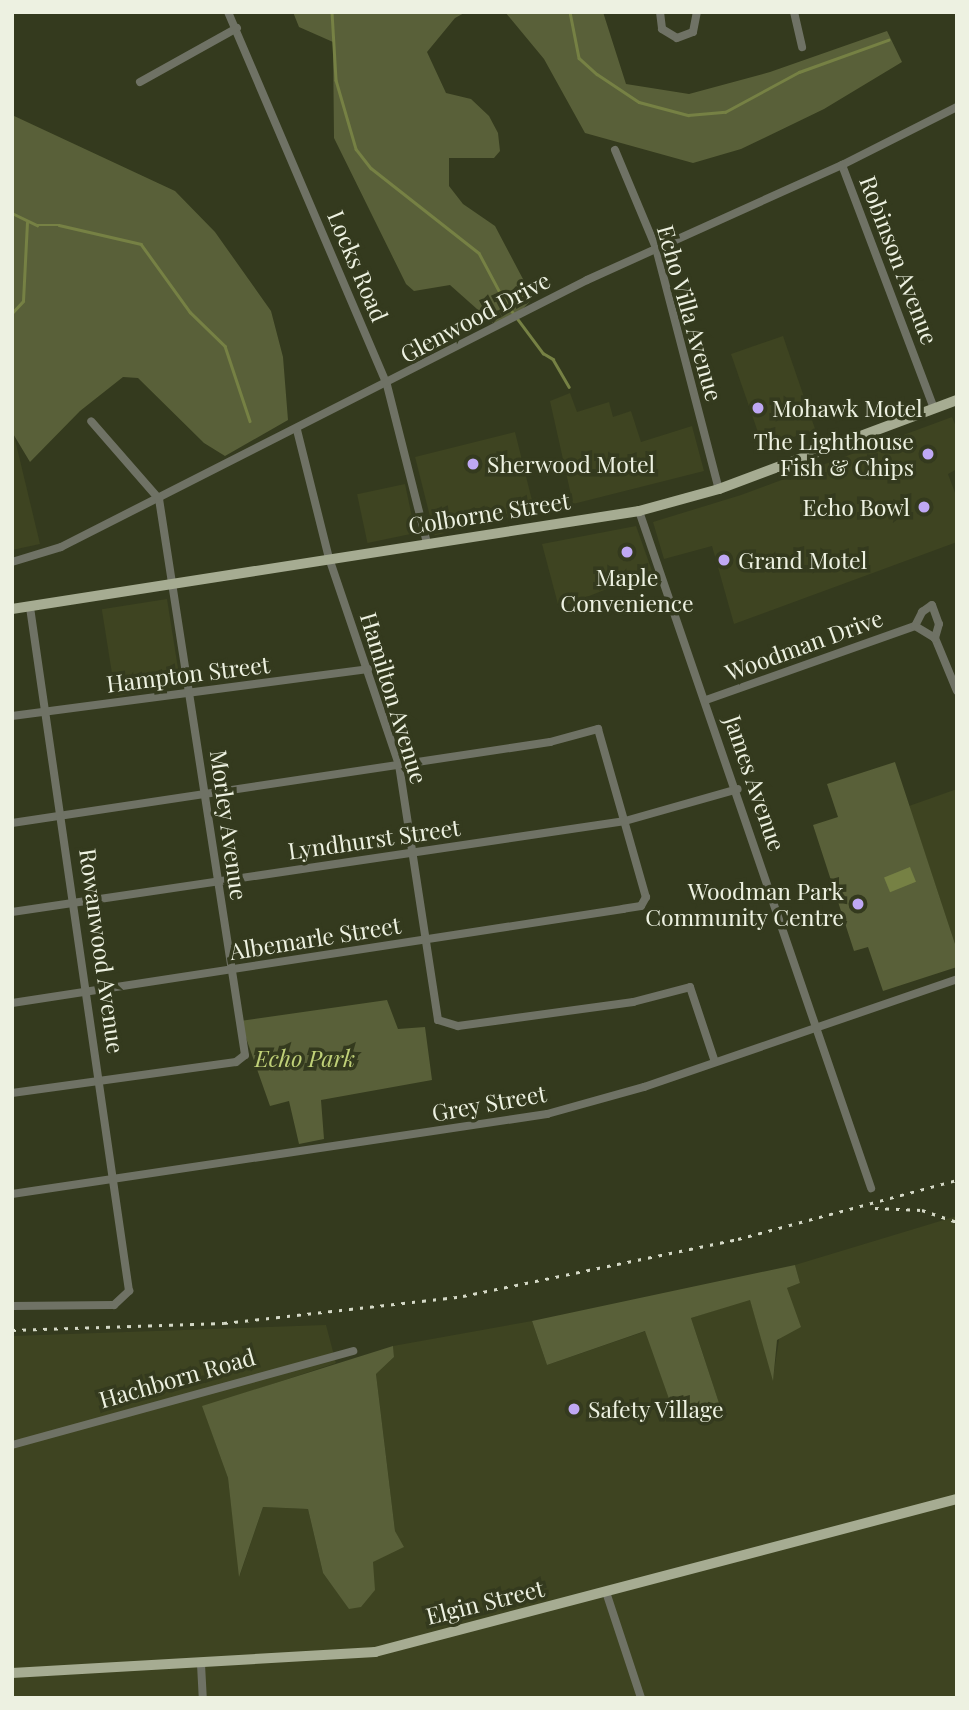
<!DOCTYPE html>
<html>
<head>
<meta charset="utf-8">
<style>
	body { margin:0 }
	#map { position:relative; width:969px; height:1710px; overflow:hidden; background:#343a1e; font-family:"Playfair Display",serif }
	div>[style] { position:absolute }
	.built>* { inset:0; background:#3e4421; transform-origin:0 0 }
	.green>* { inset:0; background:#596039 }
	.water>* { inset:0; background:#768144; transform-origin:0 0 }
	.stream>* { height:2.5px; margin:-1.25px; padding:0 1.25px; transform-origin:1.25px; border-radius:1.25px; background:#768144 }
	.minor>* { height:8px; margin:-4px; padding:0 4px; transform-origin:4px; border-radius:4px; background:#6f7265 }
	.major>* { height:10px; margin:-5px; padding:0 5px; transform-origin:5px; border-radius:5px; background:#a6ac92 }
	.rail>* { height:2.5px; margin-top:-1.25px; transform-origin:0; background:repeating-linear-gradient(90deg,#d4d8c6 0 3.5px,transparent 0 10.5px) }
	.dots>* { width:19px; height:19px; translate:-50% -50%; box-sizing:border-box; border:4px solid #343a1e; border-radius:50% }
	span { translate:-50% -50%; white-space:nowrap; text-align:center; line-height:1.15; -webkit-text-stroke:7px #343a1e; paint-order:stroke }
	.street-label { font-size:23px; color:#edf1e1 }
	.poi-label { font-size:23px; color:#edf1e1 }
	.left { translate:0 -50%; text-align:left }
	.right { translate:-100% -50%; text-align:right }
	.park-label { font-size:23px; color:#c0d178; font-style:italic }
	.frame { position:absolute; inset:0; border:14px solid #edf1e1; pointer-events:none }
</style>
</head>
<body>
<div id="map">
	<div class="built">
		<i style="left:783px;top:336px;width:99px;height:55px;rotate:71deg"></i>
		<i style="clip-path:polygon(570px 393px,577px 412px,609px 402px,613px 417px,631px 411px,641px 442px,692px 426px,704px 471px,573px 504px,550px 401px)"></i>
		<i style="clip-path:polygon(952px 417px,957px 429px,957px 469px,948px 474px,957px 498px,957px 542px,734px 624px,712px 546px,664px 559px,653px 522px,741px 495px)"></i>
		<i style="clip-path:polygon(12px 427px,40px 544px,12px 550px)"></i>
		<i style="left:515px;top:432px;width:81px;height:103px;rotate:76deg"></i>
		<i style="left:405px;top:484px;width:50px;height:49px;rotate:78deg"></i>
		<i style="clip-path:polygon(636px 526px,652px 571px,559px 608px,542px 544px)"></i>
		<i style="left:167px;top:599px;width:88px;height:66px;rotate:81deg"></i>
		<i style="clip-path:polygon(957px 789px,957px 950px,909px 806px)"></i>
		<i style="clip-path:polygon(957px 1216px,957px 1698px,12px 1698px,12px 1336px,326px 1325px,336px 1363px,203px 1407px,228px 1478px,240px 1575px,263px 1507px,308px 1509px,323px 1573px,350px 1609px,375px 1558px,403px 1547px,395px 1531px,376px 1374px,394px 1357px,393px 1346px,532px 1321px,547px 1365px,646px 1331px,675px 1416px,719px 1403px,691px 1318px,750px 1299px,773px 1378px,787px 1288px,800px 1283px,795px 1265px)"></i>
	</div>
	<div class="green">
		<i style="clip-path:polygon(293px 12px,466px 12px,455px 18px,427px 52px,446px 93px,471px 99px,489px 116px,498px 133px,500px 151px,494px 158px,449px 158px,449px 186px,463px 204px,495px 226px,533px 298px,517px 315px,495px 325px,450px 285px,414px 291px,406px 284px,334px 138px,333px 42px,299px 27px)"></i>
		<i style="clip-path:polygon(505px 12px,603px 12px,626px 84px,689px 94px,770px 72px,887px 31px,902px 62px,824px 109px,741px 149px,693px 163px,585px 133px,544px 59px)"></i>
		<i style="clip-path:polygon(12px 115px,175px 191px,215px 232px,271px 311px,283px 357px,288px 420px,225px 456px,204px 443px,138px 378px,123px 377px,80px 411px,30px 462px,12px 432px)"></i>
		<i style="clip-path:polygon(895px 762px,957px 950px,957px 967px,883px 991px,868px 947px,854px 951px,813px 825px,838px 817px,827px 784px)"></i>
		<i style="clip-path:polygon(387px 1000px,398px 1029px,425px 1027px,432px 1080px,321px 1100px,324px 1139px,299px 1144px,289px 1101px,270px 1106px,240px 1021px)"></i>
		<i style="clip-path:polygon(795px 1265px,800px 1283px,787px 1288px,801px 1327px,777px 1340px,773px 1381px,750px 1300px,691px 1318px,719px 1403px,675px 1416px,645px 1331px,547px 1365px,532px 1321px)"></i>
		<i style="clip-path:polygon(393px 1346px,394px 1357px,376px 1374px,395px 1531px,404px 1547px,373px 1562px,375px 1590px,361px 1607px,349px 1609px,323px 1573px,308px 1509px,263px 1507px,239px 1577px,228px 1478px,202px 1406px)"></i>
	</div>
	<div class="water">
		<i style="left:910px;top:867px;width:16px;height:28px;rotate:68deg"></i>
	</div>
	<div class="stream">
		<i style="left:332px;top:12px;width:68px;rotate:86.6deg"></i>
		<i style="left:336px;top:80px;width:72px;rotate:73.8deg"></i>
		<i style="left:356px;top:149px;width:24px;rotate:52deg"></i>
		<i style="left:371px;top:168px;width:137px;rotate:38.2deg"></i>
		<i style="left:479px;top:253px;width:55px;rotate:62deg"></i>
		<i style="left:505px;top:302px;width:64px;rotate:53.3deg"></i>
		<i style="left:543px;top:353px;width:12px;rotate:31deg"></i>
		<i style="left:553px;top:359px;width:32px;rotate:60deg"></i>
		<i style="left:570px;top:12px;width:47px;rotate:78.9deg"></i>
		<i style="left:579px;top:58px;width:24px;rotate:42deg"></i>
		<i style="left:597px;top:74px;width:50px;rotate:33.7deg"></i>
		<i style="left:639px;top:102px;width:51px;rotate:14.9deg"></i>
		<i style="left:688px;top:115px;width:37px;rotate:-5deg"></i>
		<i style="left:725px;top:112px;width:84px;rotate:-28.4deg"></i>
		<i style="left:799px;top:72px;width:95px;rotate:-19.8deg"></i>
		<i style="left:12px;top:213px;width:28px;rotate:26deg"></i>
		<i style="left:37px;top:225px;width:22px"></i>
		<i style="left:59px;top:225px;width:84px;rotate:13deg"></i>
		<i style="left:141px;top:244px;width:84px;rotate:54.2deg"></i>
		<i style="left:190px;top:312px;width:49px;rotate:44.2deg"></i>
		<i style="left:225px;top:346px;width:79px;rotate:71.6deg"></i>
		<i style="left:12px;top:313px;width:16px;rotate:-47deg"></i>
		<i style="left:23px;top:301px;width:78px;rotate:-87.1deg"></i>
	</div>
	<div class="minor">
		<i style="left:228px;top:12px;width:405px;rotate:66.9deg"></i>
		<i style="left:387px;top:385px;width:163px;rotate:75.8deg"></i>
		<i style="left:660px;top:12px;width:17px;rotate:83deg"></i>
		<i style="left:662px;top:29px;width:17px;rotate:31deg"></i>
		<i style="left:677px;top:38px;width:17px;rotate:-21deg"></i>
		<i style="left:693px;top:32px;width:20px;rotate:-79deg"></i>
		<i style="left:794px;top:12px;width:36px;rotate:77deg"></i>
		<i style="left:140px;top:82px;width:111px;rotate:-29.1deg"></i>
		<i style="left:615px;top:150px;width:106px;rotate:67.3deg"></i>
		<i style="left:656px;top:248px;width:249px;rotate:75.4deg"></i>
		<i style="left:842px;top:165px;width:260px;rotate:69.3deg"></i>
		<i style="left:297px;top:430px;width:132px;rotate:76deg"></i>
		<i style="left:329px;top:558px;width:219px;rotate:71.3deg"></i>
		<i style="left:399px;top:765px;width:258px;rotate:81.3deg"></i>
		<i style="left:438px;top:1020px;width:21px;rotate:17deg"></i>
		<i style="left:458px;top:1026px;width:177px;rotate:-7.8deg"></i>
		<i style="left:633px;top:1002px;width:59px;rotate:-14.7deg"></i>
		<i style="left:690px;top:987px;width:79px;rotate:71.6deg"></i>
		<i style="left:639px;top:511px;width:716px;rotate:71.08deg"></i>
		<i style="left:12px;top:562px;width:51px;rotate:-17deg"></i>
		<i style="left:61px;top:547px;width:590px;rotate:-26.91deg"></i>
		<i style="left:587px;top:280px;width:280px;rotate:-24.3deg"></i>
		<i style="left:842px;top:165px;width:129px;rotate:-26.8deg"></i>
		<i style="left:935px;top:638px;width:57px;rotate:67.5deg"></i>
		<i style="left:706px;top:700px;width:222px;rotate:-19.5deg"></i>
		<i style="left:915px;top:626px;width:16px;rotate:-63deg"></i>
		<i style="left:922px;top:612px;width:12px;rotate:-35deg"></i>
		<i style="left:932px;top:605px;width:20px;rotate:70deg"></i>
		<i style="left:939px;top:624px;width:15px;rotate:106deg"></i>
		<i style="left:935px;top:638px;width:23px;rotate:-149deg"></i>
		<i style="left:12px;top:716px;width:359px;rotate:-7.5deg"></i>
		<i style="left:12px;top:823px;width:544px;rotate:-8.56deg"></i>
		<i style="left:550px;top:742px;width:50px;rotate:-15.2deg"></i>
		<i style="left:598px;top:729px;width:175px;rotate:74.1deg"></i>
		<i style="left:646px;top:897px;width:10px;rotate:119deg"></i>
		<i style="left:641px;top:906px;width:18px;rotate:171deg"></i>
		<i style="left:623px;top:909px;width:618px;rotate:171.25deg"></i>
		<i style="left:12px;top:912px;width:620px;rotate:-8.44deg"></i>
		<i style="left:625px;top:821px;width:117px;rotate:-15.8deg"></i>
		<i style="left:12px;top:1093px;width:226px;rotate:-7.9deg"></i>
		<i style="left:236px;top:1062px;width:11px;rotate:-38deg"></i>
		<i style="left:245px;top:1055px;width:563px;rotate:-98.79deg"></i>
		<i style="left:159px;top:499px;width:103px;rotate:-131.1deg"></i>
		<i style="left:12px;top:1194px;width:541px;rotate:-8.5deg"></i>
		<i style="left:547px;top:1114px;width:101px;rotate:-15.6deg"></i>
		<i style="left:644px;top:1087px;width:331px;rotate:-19deg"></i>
		<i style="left:12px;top:1306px;width:102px;rotate:-0.6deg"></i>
		<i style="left:114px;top:1305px;width:21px;rotate:-43deg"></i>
		<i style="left:129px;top:1291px;width:691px;rotate:-98.24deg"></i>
		<i style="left:12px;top:1445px;width:354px;rotate:-15.4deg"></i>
		<i style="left:606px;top:1592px;width:112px;rotate:71.7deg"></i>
		<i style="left:201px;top:1664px;width:34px;rotate:87deg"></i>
	</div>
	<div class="major">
		<i style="left:12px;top:609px;width:635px;rotate:-8.88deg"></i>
		<i style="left:639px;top:511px;width:83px;rotate:-15.4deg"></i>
		<i style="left:719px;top:489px;width:254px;rotate:-20.5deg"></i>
		<i style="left:12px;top:1673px;width:364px;rotate:-3.3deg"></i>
		<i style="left:375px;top:1652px;width:602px;rotate:-14.73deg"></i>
	</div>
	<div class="rail">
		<i style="left:875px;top:1208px;width:47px;rotate:2.4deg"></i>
		<i style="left:922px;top:1210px;width:37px;rotate:19deg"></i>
		<i style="left:12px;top:1330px;width:212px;rotate:-1.9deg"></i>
		<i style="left:224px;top:1323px;width:241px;rotate:-6.4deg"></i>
		<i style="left:463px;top:1296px;width:281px;rotate:-11.7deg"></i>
		<i style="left:738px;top:1239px;width:227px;rotate:-15.1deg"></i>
	</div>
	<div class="dots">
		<i style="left:758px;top:408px;background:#bfa8f4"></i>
		<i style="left:928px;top:454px;background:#bfa8f4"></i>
		<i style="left:473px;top:464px;background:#bfa8f4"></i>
		<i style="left:924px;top:507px;background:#bfa8f4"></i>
		<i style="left:627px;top:552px;background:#bfa8f4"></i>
		<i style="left:724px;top:560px;background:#bfa8f4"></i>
		<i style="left:858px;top:904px;background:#bfa8f4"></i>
		<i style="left:574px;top:1409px;background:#bfa8f4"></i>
	</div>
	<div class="street-label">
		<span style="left:899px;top:260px;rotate:69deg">Robinson Avenue</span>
		<span style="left:358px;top:266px;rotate:67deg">Locks Road</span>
		<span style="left:690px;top:313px;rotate:74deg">Echo Villa Avenue</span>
		<span style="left:475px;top:317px;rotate:-28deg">Glenwood Drive</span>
		<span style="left:489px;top:513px;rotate:-9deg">Colborne Street</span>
		<span style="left:804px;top:645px;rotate:-20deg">Woodman Drive</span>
		<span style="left:188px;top:674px;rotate:-7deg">Hampton Street</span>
		<span style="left:394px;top:698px;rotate:73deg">Hamilton Avenue</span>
		<span style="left:755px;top:783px;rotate:71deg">James Avenue</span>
		<span style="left:229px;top:825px;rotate:82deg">Morley Avenue</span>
		<span style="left:374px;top:839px;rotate:-8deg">Lyndhurst Street</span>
		<span style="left:315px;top:938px;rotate:-9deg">Albemarle Street</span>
		<span style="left:102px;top:951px;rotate:82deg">Rowanwood Avenue</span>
		<span style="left:489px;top:1103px;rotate:-10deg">Grey Street</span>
		<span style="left:177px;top:1378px;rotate:-16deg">Hachborn Road</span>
		<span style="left:485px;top:1602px;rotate:-14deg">Elgin Street</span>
	</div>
	<div class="poi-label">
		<span class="left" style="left:772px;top:408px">Mohawk Motel</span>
		<span class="right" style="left:914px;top:454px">The Lighthouse<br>Fish &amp; Chips</span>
		<span class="left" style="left:487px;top:464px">Sherwood Motel</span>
		<span class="right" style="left:910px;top:507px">Echo Bowl</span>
		<span class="left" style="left:738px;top:560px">Grand Motel</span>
		<span style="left:627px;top:590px">Maple<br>Convenience</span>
		<span class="right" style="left:844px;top:904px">Woodman Park<br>Community Centre</span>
		<span class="left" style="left:588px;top:1409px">Safety Village</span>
	</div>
	<div class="park-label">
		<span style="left:305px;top:1058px">Echo Park</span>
	</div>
	<div class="frame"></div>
</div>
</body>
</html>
